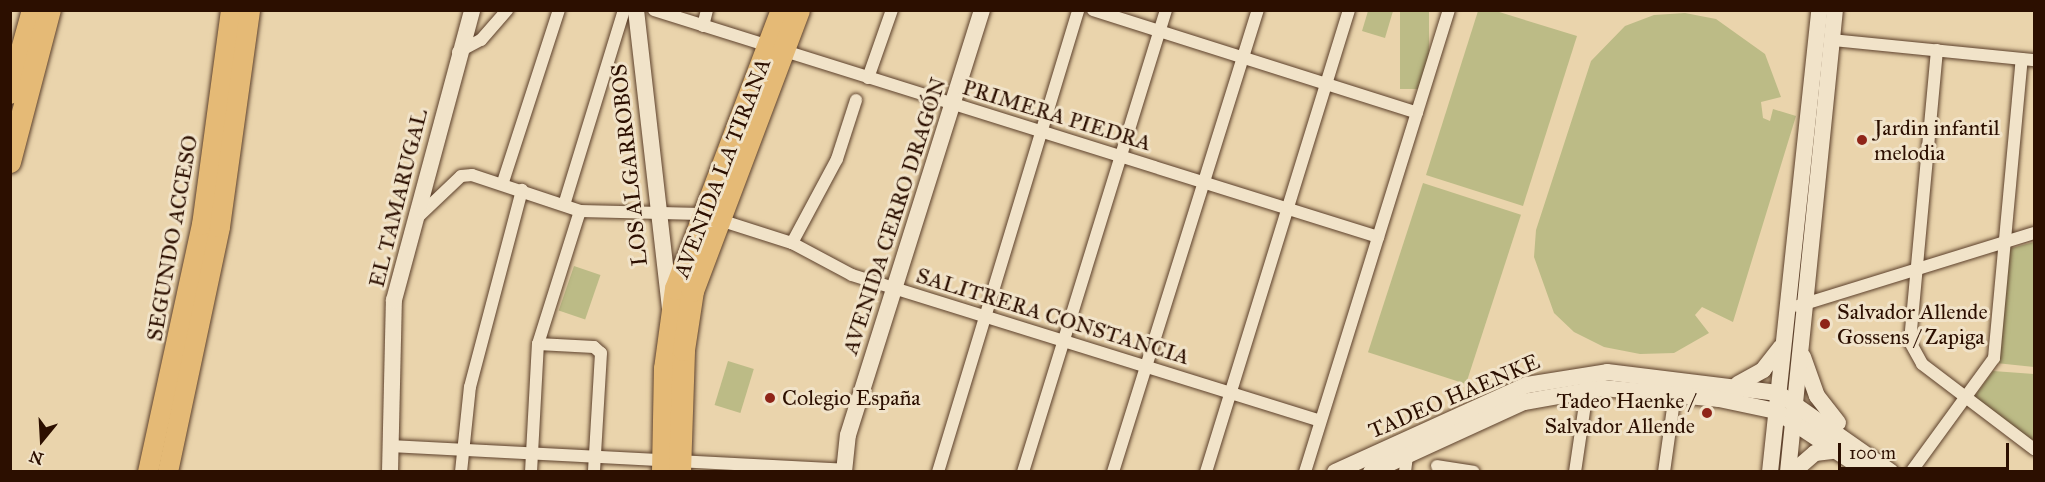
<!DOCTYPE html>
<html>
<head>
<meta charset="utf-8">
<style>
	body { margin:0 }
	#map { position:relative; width:2045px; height:482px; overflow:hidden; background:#ead4ac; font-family:"IM FELL Great Primer",serif }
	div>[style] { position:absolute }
	.green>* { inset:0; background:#bcbb86; transform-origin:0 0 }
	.roads { filter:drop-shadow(0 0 2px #5c402b) drop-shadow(0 0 2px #5c402b) }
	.street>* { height:12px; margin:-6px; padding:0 6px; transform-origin:6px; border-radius:6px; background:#f1e3c9 }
	.secondary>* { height:16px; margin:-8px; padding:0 8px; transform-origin:8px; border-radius:8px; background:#f1e3c9 }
	.primary>* { height:20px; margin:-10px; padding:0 10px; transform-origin:10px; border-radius:10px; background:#e5ba76 }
	.highway>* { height:22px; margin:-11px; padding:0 11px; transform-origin:11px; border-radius:11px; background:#e5ba76 }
	.dots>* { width:16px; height:16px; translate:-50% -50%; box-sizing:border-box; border:3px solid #f1e3c9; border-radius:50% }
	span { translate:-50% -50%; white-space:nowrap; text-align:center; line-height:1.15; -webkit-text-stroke:6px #f1e3c9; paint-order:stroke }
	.street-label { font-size:22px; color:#2c0f00 }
	.poi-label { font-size:22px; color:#2c0f00 }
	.left { translate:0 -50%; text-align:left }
	.right { translate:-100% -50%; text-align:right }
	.frame { position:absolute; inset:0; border:12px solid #2c0f00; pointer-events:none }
	.north { position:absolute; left:12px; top:410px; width:60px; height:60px; -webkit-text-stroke:4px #f1e3c9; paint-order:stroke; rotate:198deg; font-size:16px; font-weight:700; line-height:24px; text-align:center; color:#2c0f00 }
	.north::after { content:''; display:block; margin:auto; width:21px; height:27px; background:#2c0f00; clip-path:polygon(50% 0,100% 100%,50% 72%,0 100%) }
	.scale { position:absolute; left:1838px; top:443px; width:171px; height:27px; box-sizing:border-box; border:3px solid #2c0f00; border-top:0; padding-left:8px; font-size:18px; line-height:21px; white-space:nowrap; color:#2c0f00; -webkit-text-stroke:4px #f1e3c9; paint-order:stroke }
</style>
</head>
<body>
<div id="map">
	<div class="green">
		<i style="clip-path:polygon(1368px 11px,1393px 11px,1385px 38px,1362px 31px)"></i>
		<i style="left:1400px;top:11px;width:29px;height:78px"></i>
		<i style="clip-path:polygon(1478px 11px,1496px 11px,1577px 36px,1523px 206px,1426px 175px)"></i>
		<i style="clip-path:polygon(1685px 13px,1716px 19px,1765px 54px,1781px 97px,1761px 102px,1763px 118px,1770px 121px,1773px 109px,1796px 116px,1733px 322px,1702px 307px,1695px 315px,1709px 333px,1674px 353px,1640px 354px,1604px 347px,1574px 332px,1554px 313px,1534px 257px,1536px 230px,1591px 61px,1625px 26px,1654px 15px)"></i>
		<i style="left:1423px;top:183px;width:103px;height:178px;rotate:18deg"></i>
		<i style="clip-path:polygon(2034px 242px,2034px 367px,1996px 363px,2008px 249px)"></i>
		<i style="left:574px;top:266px;width:28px;height:47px;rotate:19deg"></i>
		<i style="left:728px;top:361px;width:27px;height:46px;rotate:17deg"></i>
		<i style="clip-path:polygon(1993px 371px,2034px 374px,2034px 447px,1972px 400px)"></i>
	</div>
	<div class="roads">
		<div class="street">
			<i style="left:654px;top:10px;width:759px;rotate:17.41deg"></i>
			<i style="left:1093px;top:10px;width:340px;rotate:17.6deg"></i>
			<i style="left:703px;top:26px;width:16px;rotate:-76deg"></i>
			<i style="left:1832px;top:40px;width:203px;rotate:5.7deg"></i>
			<i style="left:1937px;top:50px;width:293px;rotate:95.3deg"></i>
			<i style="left:1910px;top:342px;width:25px;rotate:61deg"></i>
			<i style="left:1922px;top:364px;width:141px;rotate:37.2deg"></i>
			<i style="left:458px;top:52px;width:26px;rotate:-28deg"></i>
			<i style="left:481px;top:40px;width:40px;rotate:-49deg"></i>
			<i style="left:868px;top:78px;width:72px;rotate:-70.6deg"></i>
			<i style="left:503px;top:182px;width:181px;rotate:-72deg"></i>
			<i style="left:564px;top:205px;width:204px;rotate:-72.9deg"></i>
			<i style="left:418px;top:217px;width:59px;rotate:-43.6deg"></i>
			<i style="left:461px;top:176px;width:11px;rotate:-5deg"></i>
			<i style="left:472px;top:175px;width:114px;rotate:18.4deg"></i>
			<i style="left:580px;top:211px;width:121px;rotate:1.4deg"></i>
			<i style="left:701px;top:214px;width:96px;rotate:17.7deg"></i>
			<i style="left:792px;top:243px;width:68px;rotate:28.1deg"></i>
			<i style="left:852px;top:275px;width:490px;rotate:17.3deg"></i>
			<i style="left:792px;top:243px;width:95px;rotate:-61.8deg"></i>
			<i style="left:837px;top:159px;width:62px;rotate:-72.1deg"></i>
			<i style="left:1798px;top:306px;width:247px;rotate:-17.2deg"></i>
			<i style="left:538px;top:344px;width:56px;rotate:3.1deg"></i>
			<i style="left:594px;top:347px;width:9px;rotate:41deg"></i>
			<i style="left:601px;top:353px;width:119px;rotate:93.4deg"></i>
			<i style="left:390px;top:446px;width:455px;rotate:3deg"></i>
			<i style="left:1437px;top:466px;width:37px;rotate:9deg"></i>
			<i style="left:461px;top:472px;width:85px;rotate:-84deg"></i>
			<i style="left:470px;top:387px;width:204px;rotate:-75.2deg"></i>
			<i style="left:531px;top:472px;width:128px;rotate:-86.9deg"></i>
			<i style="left:538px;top:344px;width:139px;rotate:-72.5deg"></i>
			<i style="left:938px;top:472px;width:483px;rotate:-73.1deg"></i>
			<i style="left:1023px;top:472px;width:484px;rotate:-72.8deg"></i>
			<i style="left:1113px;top:472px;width:484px;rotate:-72.6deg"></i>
			<i style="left:1206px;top:472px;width:484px;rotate:-72.8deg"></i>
			<i style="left:1305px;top:472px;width:484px;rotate:-72.7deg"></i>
			<i style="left:1405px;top:472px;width:17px;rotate:-83deg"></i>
			<i style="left:1575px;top:472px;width:89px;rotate:-81.6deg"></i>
			<i style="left:1664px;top:472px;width:79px;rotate:-82deg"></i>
			<i style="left:1911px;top:472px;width:141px;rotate:-53.9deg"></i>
			<i style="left:1994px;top:358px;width:300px;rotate:-84.7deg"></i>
		</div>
		<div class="secondary">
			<i style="left:636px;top:10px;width:302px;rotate:83.5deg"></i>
			<i style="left:1803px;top:357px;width:41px;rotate:70.3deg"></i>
			<i style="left:1817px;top:396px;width:34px;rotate:52deg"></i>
			<i style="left:1738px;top:384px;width:29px;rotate:-29deg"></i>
			<i style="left:1763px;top:370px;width:29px;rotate:-52deg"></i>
			<i style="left:390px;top:472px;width:172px;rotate:-88.7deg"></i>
			<i style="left:394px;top:300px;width:300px;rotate:-74.9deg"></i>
			<i style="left:844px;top:472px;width:37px;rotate:-84deg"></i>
			<i style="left:848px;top:435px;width:446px;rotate:-72.5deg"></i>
			<i style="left:1335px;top:472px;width:211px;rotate:-24.4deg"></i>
			<i style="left:1527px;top:385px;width:81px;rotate:-9.2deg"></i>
			<i style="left:1607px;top:372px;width:172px;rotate:7deg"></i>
			<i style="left:1778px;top:393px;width:138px;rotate:35deg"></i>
			<i style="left:1371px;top:472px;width:168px;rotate:-24.6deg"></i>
			<i style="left:1524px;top:402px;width:80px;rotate:-10deg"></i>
			<i style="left:1603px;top:388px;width:117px;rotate:5.4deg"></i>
			<i style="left:1719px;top:399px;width:58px;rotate:11.9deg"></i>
			<i style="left:1776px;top:411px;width:110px;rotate:33.5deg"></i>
			<i style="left:1770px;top:472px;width:465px;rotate:-83.9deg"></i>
			<i style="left:1788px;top:472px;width:464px;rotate:-84.2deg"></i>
			<i style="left:1793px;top:472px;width:29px;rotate:-41deg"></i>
			<i style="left:1815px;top:453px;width:25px;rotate:-7deg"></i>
		</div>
		<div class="primary">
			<i style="left:148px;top:472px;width:253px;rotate:-77.7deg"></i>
			<i style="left:202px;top:225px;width:217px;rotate:-82.3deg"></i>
			<i style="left:168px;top:472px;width:250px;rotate:-78deg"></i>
			<i style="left:220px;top:227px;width:219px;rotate:-82.1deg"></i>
		</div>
		<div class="highway">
			<i style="left:10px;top:93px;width:86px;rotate:-74.5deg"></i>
			<i style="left:10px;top:162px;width:157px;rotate:-75.3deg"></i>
			<i style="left:663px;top:472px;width:103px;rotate:-88.9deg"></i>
			<i style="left:665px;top:369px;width:81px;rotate:-82.2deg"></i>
			<i style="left:676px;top:289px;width:298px;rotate:-69.2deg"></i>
			<i style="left:680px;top:472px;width:122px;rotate:-88.1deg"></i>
			<i style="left:684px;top:350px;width:60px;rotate:-81.3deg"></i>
			<i style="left:693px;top:291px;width:300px;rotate:-69.3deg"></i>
		</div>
	</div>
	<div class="dots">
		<i style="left:1862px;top:140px;background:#8f2418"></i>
		<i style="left:1825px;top:324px;background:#8f2418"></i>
		<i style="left:770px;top:398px;background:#8f2418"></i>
		<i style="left:1707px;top:413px;background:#8f2418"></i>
	</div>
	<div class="street-label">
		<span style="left:1057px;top:115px;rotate:17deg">PRIMERA PIEDRA</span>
		<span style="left:629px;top:165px;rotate:-96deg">LOS ALGARROBOS</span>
		<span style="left:722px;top:168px;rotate:-69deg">AVENIDA LA TIRANA</span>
		<span style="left:398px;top:198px;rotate:-76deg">EL TAMARUGAL</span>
		<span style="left:894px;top:216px;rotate:-72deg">AVENIDA CERRO DRAGÓN</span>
		<span style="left:172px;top:238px;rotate:-80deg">SEGUNDO ACCESO</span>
		<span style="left:1053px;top:316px;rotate:17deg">SALITRERA CONSTANCIA</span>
		<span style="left:1454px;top:396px;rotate:-23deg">TADEO HAENKE</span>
	</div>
	<div class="poi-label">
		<span class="left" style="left:1874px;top:140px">Jardin infantil<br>melodia</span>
		<span class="left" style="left:1837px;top:324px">Salvador Allende<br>Gossens / Zapiga</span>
		<span class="left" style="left:782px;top:398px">Colegio España</span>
		<span class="right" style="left:1695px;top:413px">Tadeo Haenke /<br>Salvador Allende</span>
	</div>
	<div class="frame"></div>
	<div class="north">N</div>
	<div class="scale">100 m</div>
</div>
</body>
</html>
